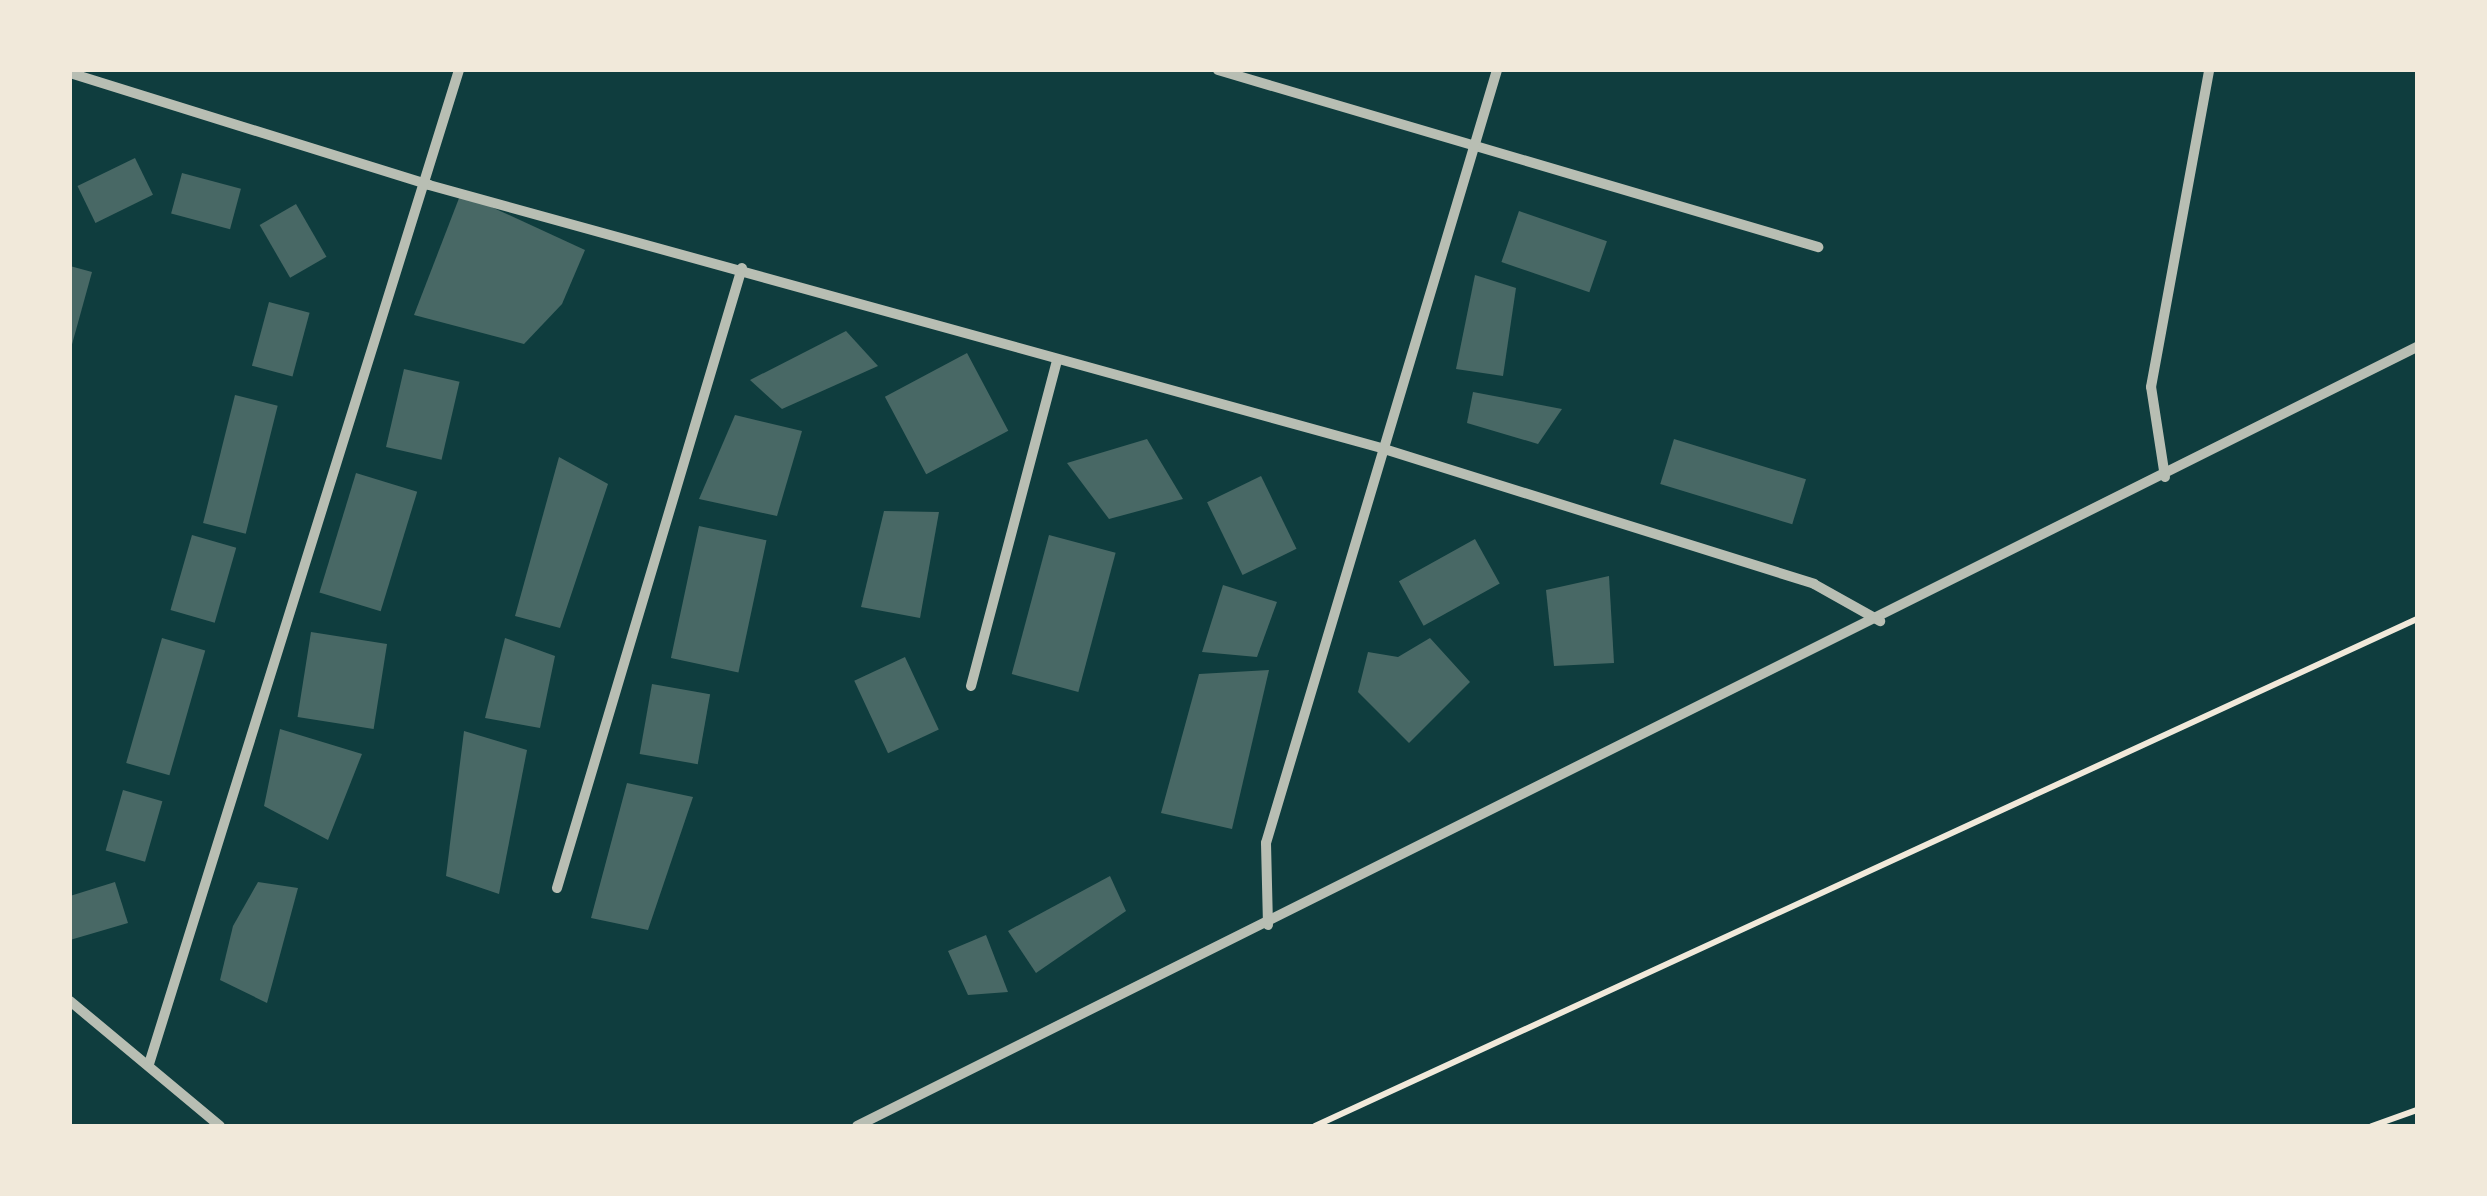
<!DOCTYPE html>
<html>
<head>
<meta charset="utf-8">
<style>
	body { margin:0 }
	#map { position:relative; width:2487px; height:1196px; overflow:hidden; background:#0f3d3e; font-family:Inter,sans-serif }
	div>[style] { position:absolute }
	.building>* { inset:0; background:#486865; transform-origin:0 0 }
	.path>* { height:6px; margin:-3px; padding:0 3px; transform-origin:3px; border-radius:3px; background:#f1e9da }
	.minor>* { height:10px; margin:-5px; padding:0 5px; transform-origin:5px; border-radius:5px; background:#b8beb3 }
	span { translate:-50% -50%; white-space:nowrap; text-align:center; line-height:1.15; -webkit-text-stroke:8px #f1e9da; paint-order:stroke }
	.frame { position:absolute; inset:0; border:72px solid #f1e9da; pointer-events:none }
</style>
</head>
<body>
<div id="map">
	<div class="building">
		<i style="left:135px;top:158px;width:41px;height:64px;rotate:64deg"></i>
		<i style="left:182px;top:173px;width:61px;height:42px;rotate:15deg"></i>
		<i style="clip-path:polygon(461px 193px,585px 250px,562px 304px,524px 344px,414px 315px)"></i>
		<i style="left:296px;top:204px;width:61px;height:42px;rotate:60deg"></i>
		<i style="left:1519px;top:211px;width:93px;height:54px;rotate:19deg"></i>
		<i style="clip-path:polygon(70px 266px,92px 272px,71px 348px,70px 348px)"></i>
		<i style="clip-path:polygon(1475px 275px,1516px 288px,1503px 376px,1456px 369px)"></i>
		<i style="left:269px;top:302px;width:42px;height:66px;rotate:15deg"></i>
		<i style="clip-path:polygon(846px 331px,878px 366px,782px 409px,750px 380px)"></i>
		<i style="left:967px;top:353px;width:88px;height:93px;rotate:62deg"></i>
		<i style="left:404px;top:369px;width:57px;height:80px;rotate:13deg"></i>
		<i style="clip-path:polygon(1473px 392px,1562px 409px,1538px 444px,1467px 423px)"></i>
		<i style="left:235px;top:395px;width:44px;height:132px;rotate:14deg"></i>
		<i style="clip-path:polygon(735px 415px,802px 431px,777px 516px,699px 499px)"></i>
		<i style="clip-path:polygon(1147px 439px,1183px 499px,1109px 519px,1067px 463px)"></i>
		<i style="left:1674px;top:439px;width:138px;height:47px;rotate:17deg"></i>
		<i style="clip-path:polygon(559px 457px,608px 484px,560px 628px,515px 616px)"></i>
		<i style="left:356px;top:473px;width:64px;height:125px;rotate:17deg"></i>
		<i style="left:1261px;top:476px;width:81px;height:60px;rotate:64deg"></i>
		<i style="clip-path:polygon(884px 511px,939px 512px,920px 618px,861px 607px)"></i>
		<i style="left:699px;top:526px;width:69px;height:135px;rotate:12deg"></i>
		<i style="left:192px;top:535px;width:46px;height:78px;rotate:16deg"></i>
		<i style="left:1049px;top:535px;width:69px;height:144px;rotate:15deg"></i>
		<i style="left:1475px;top:539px;width:51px;height:87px;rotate:61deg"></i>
		<i style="clip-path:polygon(1609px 576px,1614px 663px,1554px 666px,1546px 590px)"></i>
		<i style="clip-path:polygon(1223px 585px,1277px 602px,1257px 657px,1202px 652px)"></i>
		<i style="left:311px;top:632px;width:77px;height:86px;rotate:9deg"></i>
		<i style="left:162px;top:638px;width:45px;height:130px;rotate:16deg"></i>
		<i style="clip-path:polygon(505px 638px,555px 656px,540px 728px,485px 718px)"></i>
		<i style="clip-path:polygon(1430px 638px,1470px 682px,1409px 743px,1358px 692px,1368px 652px,1398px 657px)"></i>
		<i style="left:905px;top:657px;width:80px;height:56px;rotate:65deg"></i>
		<i style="clip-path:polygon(1269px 670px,1232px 829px,1161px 813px,1199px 674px)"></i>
		<i style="left:652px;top:684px;width:59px;height:71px;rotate:10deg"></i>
		<i style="clip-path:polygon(280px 729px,362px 754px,328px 840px,264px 806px)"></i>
		<i style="clip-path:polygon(464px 731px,527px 750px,499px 894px,446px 876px)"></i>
		<i style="clip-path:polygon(627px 783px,693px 797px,648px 930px,591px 918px)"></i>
		<i style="left:123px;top:790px;width:41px;height:63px;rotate:16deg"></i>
		<i style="clip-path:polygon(1110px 876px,1126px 911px,1036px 973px,1008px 931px)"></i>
		<i style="clip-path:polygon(115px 882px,128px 923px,70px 940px,70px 896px)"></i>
		<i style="clip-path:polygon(258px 882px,298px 888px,267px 1003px,220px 980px,233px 926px)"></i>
		<i style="clip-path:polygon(986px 935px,1008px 992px,968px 995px,948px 951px)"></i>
	</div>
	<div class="path">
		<i style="left:1315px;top:1126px;width:1213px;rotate:-24.71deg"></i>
		<i style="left:2372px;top:1126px;width:48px;rotate:-19.6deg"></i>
	</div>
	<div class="minor">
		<i style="left:1218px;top:70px;width:626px;rotate:16.44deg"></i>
		<i style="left:70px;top:73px;width:376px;rotate:17.3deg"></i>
		<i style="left:429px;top:185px;width:988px;rotate:15.44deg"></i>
		<i style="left:1381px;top:448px;width:454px;rotate:17.4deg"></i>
		<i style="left:1814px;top:584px;width:76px;rotate:29.3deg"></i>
		<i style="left:2165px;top:477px;width:91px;rotate:-98.8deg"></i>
		<i style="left:2151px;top:387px;width:322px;rotate:-79.6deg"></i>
		<i style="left:971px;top:686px;width:337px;rotate:-75.2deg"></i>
		<i style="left:557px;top:888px;width:647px;rotate:-73.39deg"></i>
		<i style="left:1268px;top:925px;width:82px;rotate:-91.4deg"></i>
		<i style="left:1266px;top:843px;width:807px;rotate:-73.36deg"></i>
		<i style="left:70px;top:1001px;width:195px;rotate:39.8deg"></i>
		<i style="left:149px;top:1064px;width:1041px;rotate:-72.68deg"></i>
		<i style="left:857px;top:1126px;width:1744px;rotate:-26.54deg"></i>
	</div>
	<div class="frame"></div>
</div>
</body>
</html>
